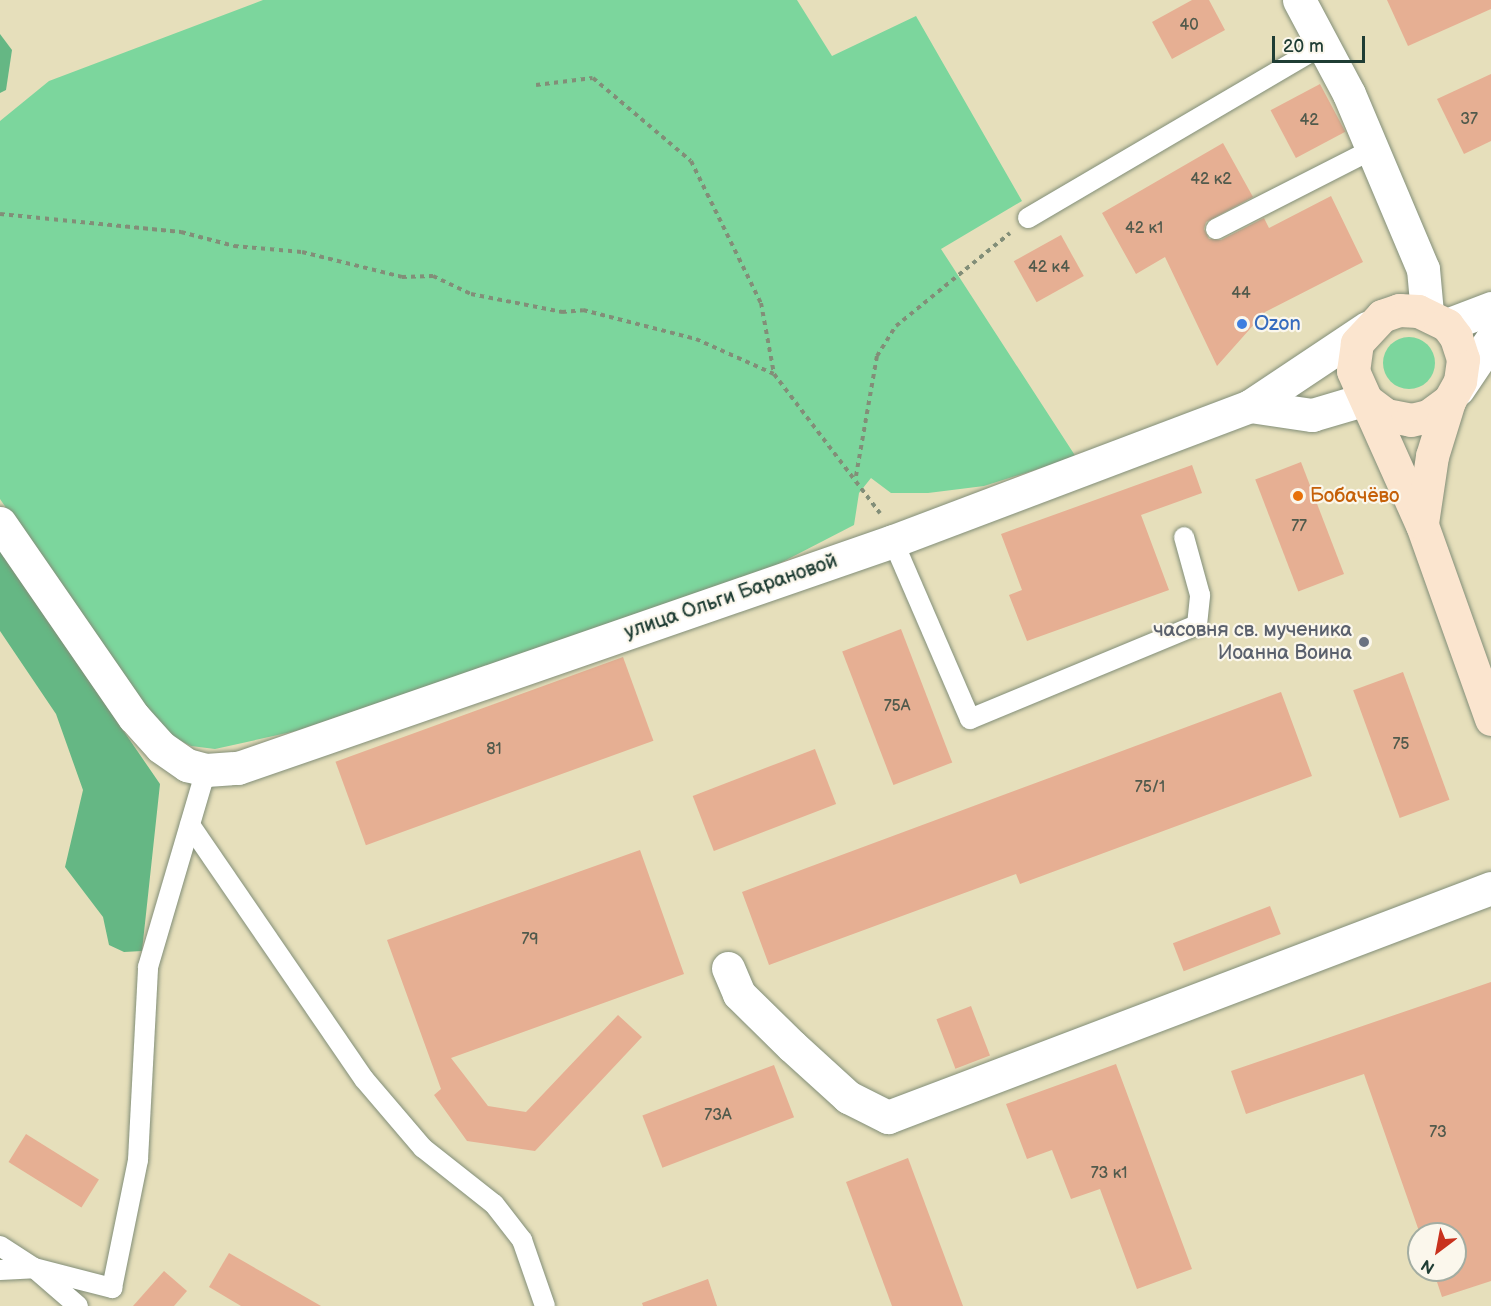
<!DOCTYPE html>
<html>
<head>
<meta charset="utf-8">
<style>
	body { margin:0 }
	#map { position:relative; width:1491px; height:1306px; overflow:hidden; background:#e6dfbb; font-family:"Balsamiq Sans",sans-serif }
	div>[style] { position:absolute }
	.green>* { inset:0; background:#7cd69d }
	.round { border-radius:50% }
	.forest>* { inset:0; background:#65b784 }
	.building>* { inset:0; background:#e6af93; transform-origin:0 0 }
	.path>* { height:4px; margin-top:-2px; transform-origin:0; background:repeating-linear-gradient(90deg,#828e78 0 4.5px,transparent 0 9px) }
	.roads { filter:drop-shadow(0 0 2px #828e78) drop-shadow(0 0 2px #828e78) }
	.service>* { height:20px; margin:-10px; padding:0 10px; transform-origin:10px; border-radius:10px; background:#fff }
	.minor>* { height:33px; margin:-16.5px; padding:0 16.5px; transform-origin:16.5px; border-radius:16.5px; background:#fff }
	.tertiary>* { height:33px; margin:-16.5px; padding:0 16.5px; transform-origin:16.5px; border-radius:16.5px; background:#fff }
	.secondary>* { height:33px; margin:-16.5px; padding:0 16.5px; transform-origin:16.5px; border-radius:16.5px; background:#fbe5cf }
	.dots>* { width:16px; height:16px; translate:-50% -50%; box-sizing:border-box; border:3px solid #fbf7ec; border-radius:50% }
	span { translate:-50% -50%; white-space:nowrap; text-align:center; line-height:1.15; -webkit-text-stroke:4.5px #fbf7ec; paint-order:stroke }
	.number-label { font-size:16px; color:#515a4c }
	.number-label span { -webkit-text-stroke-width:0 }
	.shop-label { font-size:20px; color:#366cbe }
	.left { translate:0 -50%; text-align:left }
	.food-label { font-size:20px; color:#c56008 }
	.street-label { font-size:20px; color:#1f3d34 }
	.worship-label { font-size:20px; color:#5b616d }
	.right { translate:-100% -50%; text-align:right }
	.north { position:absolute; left:1407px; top:1222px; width:60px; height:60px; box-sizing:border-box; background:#fbf7ec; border:2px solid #a3ada2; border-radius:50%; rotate:212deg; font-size:16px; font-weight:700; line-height:24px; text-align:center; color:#1f3d34 }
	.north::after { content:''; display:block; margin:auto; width:21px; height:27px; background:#c8321e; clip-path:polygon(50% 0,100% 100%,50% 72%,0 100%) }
	.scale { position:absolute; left:1272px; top:36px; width:93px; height:27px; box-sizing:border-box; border:3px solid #1f3d34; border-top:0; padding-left:8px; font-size:18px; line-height:21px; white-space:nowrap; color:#1f3d34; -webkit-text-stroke:4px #fbf7ec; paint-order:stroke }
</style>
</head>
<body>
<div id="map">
	<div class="green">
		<i style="clip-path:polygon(263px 0,797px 0,832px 56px,916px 16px,1022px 201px,941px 249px,1076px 457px,984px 486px,928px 493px,891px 493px,871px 478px,859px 493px,854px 525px,757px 575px,296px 731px,215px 749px,191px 746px,175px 738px,140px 703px,0 499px,0 121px,49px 81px)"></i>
		<i class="round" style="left:1383px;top:337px;width:52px;height:52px"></i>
	</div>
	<div class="forest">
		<i style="clip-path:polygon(0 34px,12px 50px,6px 90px,0 93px)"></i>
		<i style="clip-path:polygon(0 551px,160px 784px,142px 951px,124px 952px,109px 945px,103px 917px,65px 867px,83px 790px,56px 714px,0 631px)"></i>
	</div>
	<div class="building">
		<i style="clip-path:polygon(1192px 0,1209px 0,1225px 30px,1172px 59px,1152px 22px)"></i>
		<i style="clip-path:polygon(1387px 0,1491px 0,1491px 9px,1408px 46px)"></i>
		<i style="clip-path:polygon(1491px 74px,1491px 141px,1464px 154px,1437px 99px)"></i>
		<i style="left:1320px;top:84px;width:54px;height:56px;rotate:62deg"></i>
		<i style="clip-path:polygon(1223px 143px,1253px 197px,1206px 222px,1204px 229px,1209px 239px,1221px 240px,1264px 218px,1269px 228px,1331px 196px,1363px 262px,1265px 312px,1217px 366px,1165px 257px,1136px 274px,1102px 213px)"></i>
		<i style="left:1061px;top:235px;width:47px;height:54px;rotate:61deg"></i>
		<i style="left:1301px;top:462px;width:120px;height:49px;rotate:69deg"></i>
		<i style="clip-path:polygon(1192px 465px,1202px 493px,1141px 515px,1169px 590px,1027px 641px,1009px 595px,1022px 590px,1001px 534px)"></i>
		<i style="left:901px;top:629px;width:143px;height:63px;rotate:69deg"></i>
		<i style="left:623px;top:657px;width:89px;height:306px;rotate:70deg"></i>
		<i style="left:1403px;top:672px;width:136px;height:53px;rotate:70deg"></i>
		<i style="clip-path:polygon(1281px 692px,1312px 776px,1020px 884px,1016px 874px,769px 965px,742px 892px)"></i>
		<i style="left:815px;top:749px;width:59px;height:131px;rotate:69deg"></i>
		<i style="clip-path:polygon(640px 850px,684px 974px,451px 1058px,488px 1106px,526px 1112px,618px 1015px,642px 1037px,535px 1151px,467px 1141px,434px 1095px,441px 1089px,387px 940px)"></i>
		<i style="left:1270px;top:906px;width:30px;height:104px;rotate:69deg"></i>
		<i style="clip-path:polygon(1491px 982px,1491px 1281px,1442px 1297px,1433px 1270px,1455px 1270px,1455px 1234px,1420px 1234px,1364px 1074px,1246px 1114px,1231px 1071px)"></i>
		<i style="left:971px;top:1006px;width:53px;height:37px;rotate:69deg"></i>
		<i style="clip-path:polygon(1116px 1064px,1192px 1269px,1137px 1289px,1100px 1189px,1071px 1199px,1052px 1150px,1027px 1159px,1006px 1104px)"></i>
		<i style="left:774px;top:1065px;width:56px;height:141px;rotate:69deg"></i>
		<i style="left:26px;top:1134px;width:86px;height:33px;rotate:32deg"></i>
		<i style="clip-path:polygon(908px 1158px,963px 1306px,892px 1306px,846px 1182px)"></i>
		<i style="clip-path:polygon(229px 1253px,321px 1306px,241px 1306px,209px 1287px)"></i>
		<i style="clip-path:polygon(164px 1271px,187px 1291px,174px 1306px,133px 1306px)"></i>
		<i style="clip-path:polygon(708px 1279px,717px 1306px,643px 1306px,642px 1303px)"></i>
	</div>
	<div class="path">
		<i style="left:536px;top:85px;width:57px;rotate:-7deg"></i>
		<i style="left:593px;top:78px;width:128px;rotate:40.3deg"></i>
		<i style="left:691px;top:161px;width:158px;rotate:63.8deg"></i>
		<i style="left:761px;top:303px;width:72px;rotate:79.6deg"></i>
		<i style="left:0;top:214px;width:182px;rotate:5.7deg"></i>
		<i style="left:181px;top:232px;width:55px;rotate:14.8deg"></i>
		<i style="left:234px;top:246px;width:68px;rotate:5deg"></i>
		<i style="left:302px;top:252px;width:103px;rotate:14deg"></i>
		<i style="left:402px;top:277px;width:31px;rotate:-2deg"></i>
		<i style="left:433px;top:276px;width:42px;rotate:25.3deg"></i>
		<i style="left:471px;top:294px;width:93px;rotate:11.2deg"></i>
		<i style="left:562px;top:312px;width:21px;rotate:-5deg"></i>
		<i style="left:583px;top:310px;width:117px;rotate:14.4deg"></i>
		<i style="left:696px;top:339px;width:85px;rotate:24.2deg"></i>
		<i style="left:774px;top:374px;width:175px;rotate:52.7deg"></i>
		<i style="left:856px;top:476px;width:122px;rotate:-80.1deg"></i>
		<i style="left:877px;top:356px;width:36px;rotate:-58deg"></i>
		<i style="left:896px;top:326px;width:147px;rotate:-39.2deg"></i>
	</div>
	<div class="roads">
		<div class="service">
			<i style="left:1028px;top:218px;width:342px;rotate:-30.4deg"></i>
			<i style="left:1216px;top:229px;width:176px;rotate:-27deg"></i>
			<i style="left:893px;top:541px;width:194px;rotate:66.6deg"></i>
			<i style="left:970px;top:719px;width:246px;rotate:-22.5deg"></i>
			<i style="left:1197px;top:625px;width:30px;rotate:-84deg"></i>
			<i style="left:1200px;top:595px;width:60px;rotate:-105.4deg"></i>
			<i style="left:190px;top:825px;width:308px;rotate:55.6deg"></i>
			<i style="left:364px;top:1079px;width:91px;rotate:49.5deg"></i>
			<i style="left:423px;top:1148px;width:90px;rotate:38.3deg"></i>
			<i style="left:494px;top:1204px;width:46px;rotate:52.1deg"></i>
			<i style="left:522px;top:1240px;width:70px;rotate:70.8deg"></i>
			<i style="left:0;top:1246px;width:40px;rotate:32.9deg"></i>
			<i style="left:34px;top:1268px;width:81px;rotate:14.4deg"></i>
			<i style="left:112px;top:1288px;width:131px;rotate:-78.5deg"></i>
			<i style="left:138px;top:1160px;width:193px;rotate:-87deg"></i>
			<i style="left:148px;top:967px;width:205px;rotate:-73.6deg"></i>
			<i style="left:0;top:1270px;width:34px;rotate:-3deg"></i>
			<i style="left:34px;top:1268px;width:58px;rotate:40.8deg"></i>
		</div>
		<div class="minor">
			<i style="left:1299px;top:0;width:106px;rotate:62deg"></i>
			<i style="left:1349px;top:94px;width:190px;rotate:67.1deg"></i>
			<i style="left:1423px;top:269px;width:44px;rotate:84.8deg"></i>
			<i style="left:1250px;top:406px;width:63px;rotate:8.3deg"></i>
			<i style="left:1312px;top:415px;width:56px;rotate:-16.5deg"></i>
			<i style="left:0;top:523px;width:236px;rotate:55.4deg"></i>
			<i style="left:134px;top:717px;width:40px;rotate:48deg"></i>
			<i style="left:161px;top:747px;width:32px;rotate:35deg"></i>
			<i style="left:187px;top:765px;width:20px;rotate:15deg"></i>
			<i style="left:206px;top:770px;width:32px;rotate:-4deg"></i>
			<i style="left:238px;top:768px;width:693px;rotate:-19.11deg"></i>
			<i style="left:893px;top:541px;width:382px;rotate:-20.7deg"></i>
			<i style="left:1250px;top:406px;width:141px;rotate:-33.7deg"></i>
			<i style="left:728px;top:968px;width:28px;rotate:67deg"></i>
			<i style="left:739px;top:994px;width:74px;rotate:44.5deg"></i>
			<i style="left:792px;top:1046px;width:76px;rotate:42.3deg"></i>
			<i style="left:848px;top:1097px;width:45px;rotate:26.6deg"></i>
			<i style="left:888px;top:1117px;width:645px;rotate:-20.8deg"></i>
		</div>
		<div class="tertiary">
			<i style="left:1447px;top:325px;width:47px;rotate:-21.1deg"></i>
			<i style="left:1458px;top:389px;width:59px;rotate:-56deg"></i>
		</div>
		<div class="secondary">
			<i style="left:1370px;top:403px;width:20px;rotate:37deg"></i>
			<i style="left:1386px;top:415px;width:25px;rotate:11deg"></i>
			<i style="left:1411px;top:420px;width:17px;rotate:-13deg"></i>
			<i style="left:1428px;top:416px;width:26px;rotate:-36deg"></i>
			<i style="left:1449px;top:401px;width:23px;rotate:-61deg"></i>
			<i style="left:1460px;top:381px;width:22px;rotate:-82deg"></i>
			<i style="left:1463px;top:359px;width:23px;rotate:-108deg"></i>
			<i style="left:1456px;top:337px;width:15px;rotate:-127deg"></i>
			<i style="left:1447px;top:325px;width:32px;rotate:-154deg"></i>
			<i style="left:1418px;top:311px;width:19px;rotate:-177deg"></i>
			<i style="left:1399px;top:310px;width:18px;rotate:161deg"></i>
			<i style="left:1382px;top:316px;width:37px;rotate:133deg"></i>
			<i style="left:1357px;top:343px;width:28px;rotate:98deg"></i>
			<i style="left:1353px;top:371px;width:169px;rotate:65.9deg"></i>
			<i style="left:1422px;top:525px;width:206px;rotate:70.4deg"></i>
			<i style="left:1422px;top:523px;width:68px;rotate:-81.5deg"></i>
			<i style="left:1432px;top:456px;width:58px;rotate:-72.8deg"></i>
		</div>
	</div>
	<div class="dots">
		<i style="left:1242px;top:324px;background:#3f7fe0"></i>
		<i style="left:1298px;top:496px;background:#e8710a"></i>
		<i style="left:1364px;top:642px;background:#6b7280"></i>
	</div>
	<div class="number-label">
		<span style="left:1189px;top:26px">40</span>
		<span style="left:1469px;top:120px">37</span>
		<span style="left:1309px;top:121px">42</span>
		<span style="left:1211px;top:180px">42 к2</span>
		<span style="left:1144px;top:229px">42 к1</span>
		<span style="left:1049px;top:268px">42 к4</span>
		<span style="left:1241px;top:294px">44</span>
		<span style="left:1299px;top:527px">77</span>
		<span style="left:897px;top:707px">75А</span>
		<span style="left:1401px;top:745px">75</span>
		<span style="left:494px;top:750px">81</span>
		<span style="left:1150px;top:788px">75/1</span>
		<span style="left:530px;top:940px">79</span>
		<span style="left:718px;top:1116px">73А</span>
		<span style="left:1438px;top:1133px">73</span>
		<span style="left:1109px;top:1174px">73 к1</span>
	</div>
	<div class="shop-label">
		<span class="left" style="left:1254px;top:324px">Ozon</span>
	</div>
	<div class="food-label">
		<span class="left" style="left:1310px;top:496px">Бобачёво</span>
	</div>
	<div class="street-label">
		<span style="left:731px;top:597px;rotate:-19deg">улица Ольги Барановой</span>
	</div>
	<div class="worship-label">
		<span class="right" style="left:1352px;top:642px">часовня св. мученика<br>Иоанна Воина</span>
	</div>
	<div class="north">N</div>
	<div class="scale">20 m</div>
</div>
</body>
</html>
